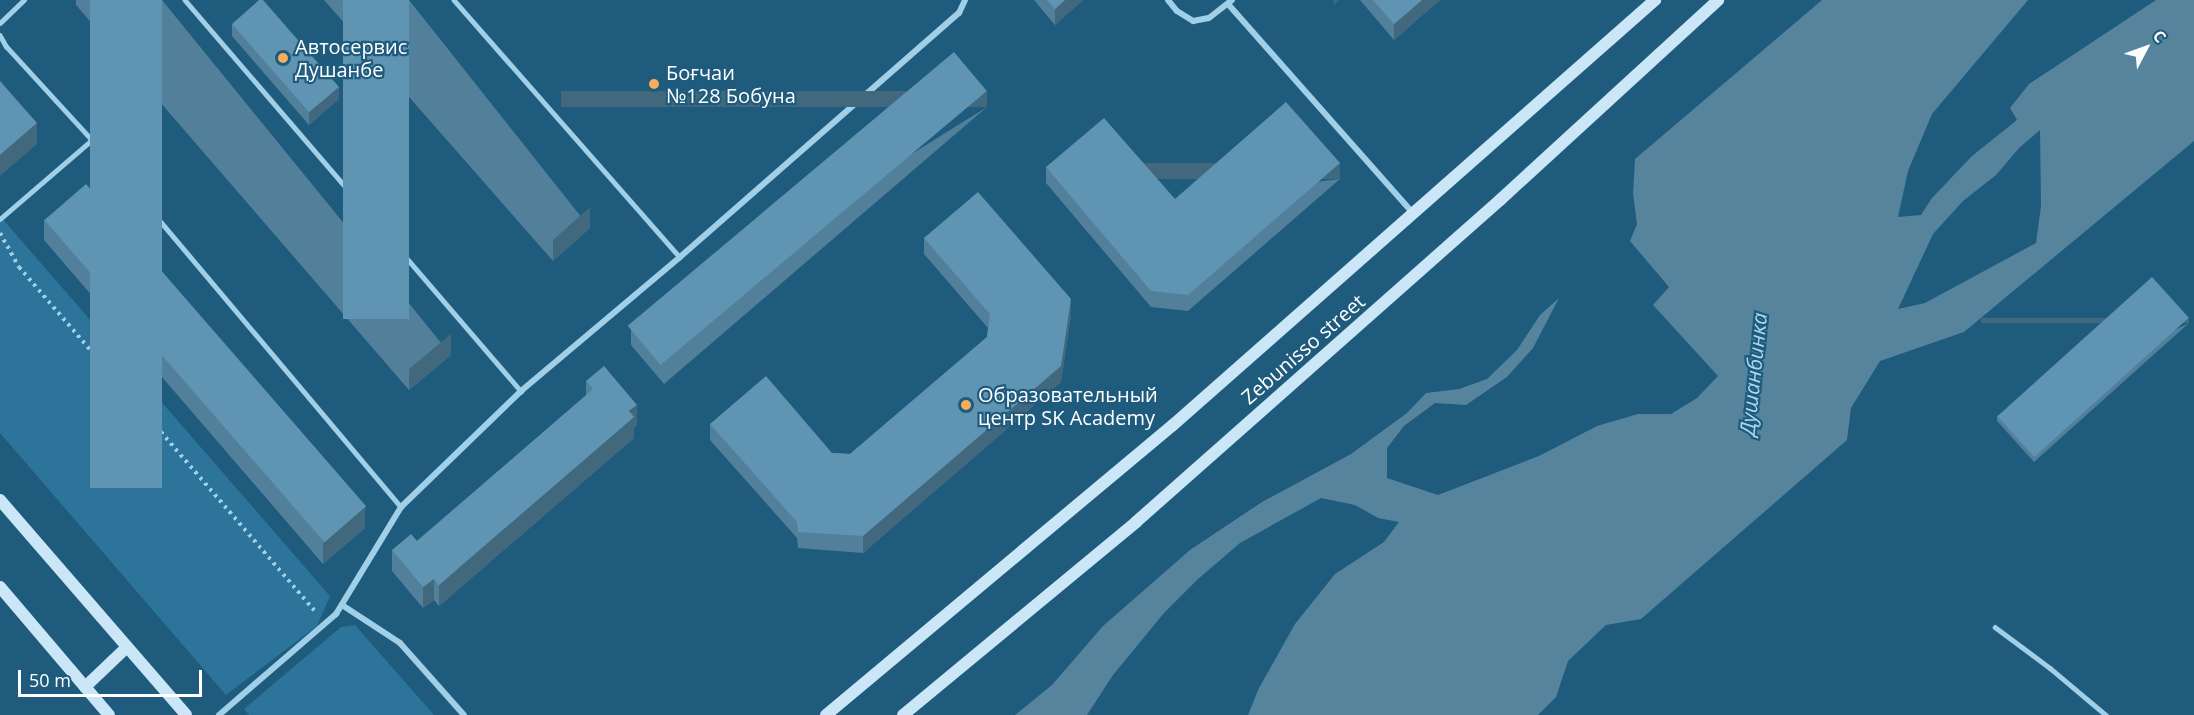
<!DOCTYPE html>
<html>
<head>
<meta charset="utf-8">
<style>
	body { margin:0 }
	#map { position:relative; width:2194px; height:715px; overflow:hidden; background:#1e5b7d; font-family:"Open Sans",sans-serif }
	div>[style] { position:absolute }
	.green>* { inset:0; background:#2d749a }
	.water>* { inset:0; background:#57849d }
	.path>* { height:4px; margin-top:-2px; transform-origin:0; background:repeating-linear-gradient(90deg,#a0cfe8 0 3px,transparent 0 7.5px) }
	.service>* { height:4.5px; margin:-2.25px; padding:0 2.25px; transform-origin:2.25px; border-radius:2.25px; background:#a0cfe8 }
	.minor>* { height:6px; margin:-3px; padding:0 3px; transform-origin:3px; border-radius:3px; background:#a0cfe8 }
	.secondary>* { height:12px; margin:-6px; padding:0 6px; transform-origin:6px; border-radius:6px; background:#cbe6f6 }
	.wall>* { inset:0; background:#52809a }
	.shaded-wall>* { inset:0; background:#42687d; transform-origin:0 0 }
	.building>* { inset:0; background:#5f95b3; transform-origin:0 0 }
	.dots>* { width:16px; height:16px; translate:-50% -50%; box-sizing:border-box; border:3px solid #1e5b7d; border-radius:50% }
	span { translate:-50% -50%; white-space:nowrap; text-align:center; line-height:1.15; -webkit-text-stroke:4.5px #1e5b7d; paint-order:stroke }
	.poi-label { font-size:20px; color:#fff }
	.left { translate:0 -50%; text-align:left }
	.street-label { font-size:20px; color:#fff }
	.water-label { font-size:21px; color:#acd8f0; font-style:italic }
	.north { position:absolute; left:2116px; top:18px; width:60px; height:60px; -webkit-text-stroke:4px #1e5b7d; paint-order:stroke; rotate:49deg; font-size:16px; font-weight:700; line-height:24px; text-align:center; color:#fff }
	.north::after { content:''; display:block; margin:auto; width:21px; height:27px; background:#fff; clip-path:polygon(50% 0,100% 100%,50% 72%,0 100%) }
	.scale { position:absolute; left:18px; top:670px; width:184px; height:27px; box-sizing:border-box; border:3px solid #fff; border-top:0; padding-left:8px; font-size:18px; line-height:21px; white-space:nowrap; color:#fff; -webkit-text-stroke:4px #1e5b7d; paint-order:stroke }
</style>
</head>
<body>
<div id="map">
	<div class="green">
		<i style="clip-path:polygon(0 216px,330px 596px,317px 626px,226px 695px,0 433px)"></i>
		<i style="clip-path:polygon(355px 625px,434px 715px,249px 715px,244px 709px,341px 627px)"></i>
	</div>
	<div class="water">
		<i style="clip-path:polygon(evenodd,1822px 0,2028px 0,1932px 114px,1908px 171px,1898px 217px,1921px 215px,1932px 198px,1972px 156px,2017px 120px,2010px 108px,2029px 84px,2156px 0,2194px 0,2194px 141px,1964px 332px,1880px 361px,1851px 408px,1847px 440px,1641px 619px,1606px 625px,1568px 661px,1556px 697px,1538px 715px,1248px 715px,1259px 688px,1295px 624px,1335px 574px,1384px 542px,1399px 522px,1378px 518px,1355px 505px,1321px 498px,1240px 543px,1198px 579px,1164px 613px,1113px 675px,1087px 715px,1015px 715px,1052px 685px,1103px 626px,1190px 550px,1262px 502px,1351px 454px,1407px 413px,1426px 393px,1459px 389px,1487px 379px,1517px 350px,1540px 315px,1559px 298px,1533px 348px,1507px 377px,1466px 405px,1435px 403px,1404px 426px,1387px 448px,1387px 478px,1438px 495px,1539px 456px,1597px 426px,1638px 414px,1671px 414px,1697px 398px,1718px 376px,1653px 305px,1669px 287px,1630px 241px,1637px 224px,1633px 194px,1635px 159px,1822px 0,2040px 130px,2041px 206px,2036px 243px,1925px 303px,1898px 309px,1933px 234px,1963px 201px,1996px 175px,2019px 148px,2040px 130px)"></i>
	</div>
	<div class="path">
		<i style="left:0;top:233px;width:39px;rotate:61deg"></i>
		<i style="left:19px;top:267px;width:455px;rotate:49.3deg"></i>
	</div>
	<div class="service">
		<i style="left:185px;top:0;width:516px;rotate:49.33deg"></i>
		<i style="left:454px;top:0;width:342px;rotate:48.7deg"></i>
		<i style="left:0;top:23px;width:33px;rotate:-44deg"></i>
		<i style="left:0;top:35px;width:13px;rotate:61deg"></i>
		<i style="left:6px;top:46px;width:127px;rotate:47.5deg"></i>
		<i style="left:92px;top:140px;width:480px;rotate:49.9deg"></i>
		<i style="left:0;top:219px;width:121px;rotate:-40.7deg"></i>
		<i style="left:1995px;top:627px;width:69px;rotate:36.7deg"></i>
		<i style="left:2050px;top:668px;width:73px;rotate:40deg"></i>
	</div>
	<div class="minor">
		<i style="left:1168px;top:0;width:14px;rotate:51deg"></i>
		<i style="left:1177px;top:11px;width:19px;rotate:32deg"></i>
		<i style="left:1193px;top:21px;width:16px;rotate:-11deg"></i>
		<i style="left:1209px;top:18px;width:29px;rotate:-38deg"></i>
		<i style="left:1228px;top:4px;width:279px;rotate:48.5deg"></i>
		<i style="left:342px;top:605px;width:69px;rotate:33.2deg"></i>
		<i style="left:400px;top:643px;width:96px;rotate:48.4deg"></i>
		<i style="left:219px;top:715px;width:155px;rotate:-40.8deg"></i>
		<i style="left:336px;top:614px;width:125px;rotate:-58.7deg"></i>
		<i style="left:401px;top:507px;width:167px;rotate:-44deg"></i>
		<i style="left:521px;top:391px;width:208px;rotate:-40.1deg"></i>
		<i style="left:680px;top:257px;width:371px;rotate:-41.2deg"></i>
		<i style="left:959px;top:13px;width:14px;rotate:-65deg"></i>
	</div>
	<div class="secondary">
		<i style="left:0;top:500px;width:284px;rotate:49.1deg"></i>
		<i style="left:0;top:587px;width:168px;rotate:49.6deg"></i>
		<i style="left:85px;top:687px;width:58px;rotate:-43.6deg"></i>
		<i style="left:826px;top:715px;width:452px;rotate:-39.9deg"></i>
		<i style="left:1173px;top:425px;width:643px;rotate:-41.4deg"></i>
		<i style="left:903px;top:715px;width:303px;rotate:-39.6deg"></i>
		<i style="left:1136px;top:522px;width:486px;rotate:-41.5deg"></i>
		<i style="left:1500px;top:200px;width:296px;rotate:-42.5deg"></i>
	</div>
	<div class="wall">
		<i style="clip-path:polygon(76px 0,162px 0,451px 355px,409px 390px,76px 5px)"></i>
		<i style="clip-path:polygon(324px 0,409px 0,590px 228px,553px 261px)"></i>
		<i style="clip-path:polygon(1034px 0,1083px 0,1055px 25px)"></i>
		<i style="clip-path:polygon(1360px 0,1440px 0,1394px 40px)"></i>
		<i style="clip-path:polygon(232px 24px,339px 99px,309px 125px,232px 36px)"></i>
		<i style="clip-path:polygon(987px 107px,664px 384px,631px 345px,631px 329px)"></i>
		<i style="clip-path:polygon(1046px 167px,1175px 199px,1340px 179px,1188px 311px,1151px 307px,1046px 183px)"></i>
		<i style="clip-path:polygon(44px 219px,365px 528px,323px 564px,44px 240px)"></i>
		<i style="clip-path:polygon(924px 238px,1071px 315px,1061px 382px,863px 553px,798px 548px,797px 538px,710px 440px,710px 424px,832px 453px,850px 454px,987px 337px,988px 328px,924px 254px)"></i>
		<i style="clip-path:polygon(2189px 323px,2034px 462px,1997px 421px,1997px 416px)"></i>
		<i style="clip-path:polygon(586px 381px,637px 425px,634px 428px,634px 438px,439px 606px,434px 600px,423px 608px,392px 571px,392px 550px,417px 541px,586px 396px)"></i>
	</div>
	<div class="shaded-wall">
		<i style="clip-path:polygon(1065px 0,1083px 0,1055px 25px,1055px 9px)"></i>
		<i style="clip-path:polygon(1334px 0,1339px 0,1334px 5px)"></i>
		<i style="clip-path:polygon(1422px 0,1440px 0,1394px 40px,1394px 24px)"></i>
		<i style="clip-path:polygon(339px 87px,339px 99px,309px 125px,309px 112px)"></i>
		<i style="left:987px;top:91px;width:16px;height:426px;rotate:90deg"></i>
		<i style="clip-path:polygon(37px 123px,37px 144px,0 176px,0 155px)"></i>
		<i style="left:1340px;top:163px;width:16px;height:201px;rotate:90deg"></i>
		<i style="clip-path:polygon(590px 207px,590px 228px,553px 261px,553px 240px)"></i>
		<i style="clip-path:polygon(1071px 299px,1071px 315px,1061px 382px,863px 553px,863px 536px)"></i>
		<i style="left:2189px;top:318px;width:5px;height:208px;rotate:90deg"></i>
		<i style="clip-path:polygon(451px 334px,451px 355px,409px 390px,409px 369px)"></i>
		<i style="clip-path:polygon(637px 405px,637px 425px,634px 428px,634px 438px,439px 606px,439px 585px)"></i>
		<i style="clip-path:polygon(365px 507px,365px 528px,323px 564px,323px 543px)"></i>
		<i style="clip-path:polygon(434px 579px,434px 600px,423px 608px,423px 587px)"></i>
	</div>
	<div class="building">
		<i style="left:90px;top:0;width:72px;height:488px"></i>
		<i style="clip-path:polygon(259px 0,263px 0,339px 87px,309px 112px,232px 24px)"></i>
		<i style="left:343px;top:0;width:66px;height:319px"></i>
		<i style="clip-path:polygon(1047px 0,1065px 0,1055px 9px)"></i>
		<i style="clip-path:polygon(1373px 0,1422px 0,1394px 24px)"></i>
		<i style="left:954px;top:52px;width:51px;height:426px;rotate:50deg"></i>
		<i style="clip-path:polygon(0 81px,37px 123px,0 155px)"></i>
		<i style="clip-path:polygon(1286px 102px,1340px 163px,1188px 295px,1151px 291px,1046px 167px,1104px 118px,1175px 199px)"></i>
		<i style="left:86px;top:184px;width:427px;height:55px;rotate:49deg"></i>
		<i style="clip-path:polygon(978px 192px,1071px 299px,1061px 366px,863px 536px,798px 532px,797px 522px,710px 424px,766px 376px,832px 453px,850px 454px,987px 337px,990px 314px,924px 238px)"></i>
		<i style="left:2152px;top:277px;width:55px;height:208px;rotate:48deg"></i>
		<i style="clip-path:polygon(604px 366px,637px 405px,629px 411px,634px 417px,439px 585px,434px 579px,423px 587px,392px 550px,411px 534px,417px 541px,593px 389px,586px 381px)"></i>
	</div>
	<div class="dots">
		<i style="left:283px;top:58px;background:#f7ac5f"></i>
		<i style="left:654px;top:84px;background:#f7ac5f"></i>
		<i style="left:966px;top:405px;background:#f7ac5f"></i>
	</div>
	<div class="poi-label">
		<span class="left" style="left:295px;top:58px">Автосервис<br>Душанбе</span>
		<span class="left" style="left:666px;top:84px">Боғчаи<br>№128 Бобуна</span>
		<span class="left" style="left:978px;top:406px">Образовательный<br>центр SK Academy</span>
	</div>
	<div class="street-label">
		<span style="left:1303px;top:349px;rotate:-41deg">Zebunisso street</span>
	</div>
	<div class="water-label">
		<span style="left:1753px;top:374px;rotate:-84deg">Душанбинка</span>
	</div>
	<div class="north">С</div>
	<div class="scale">50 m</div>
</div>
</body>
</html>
